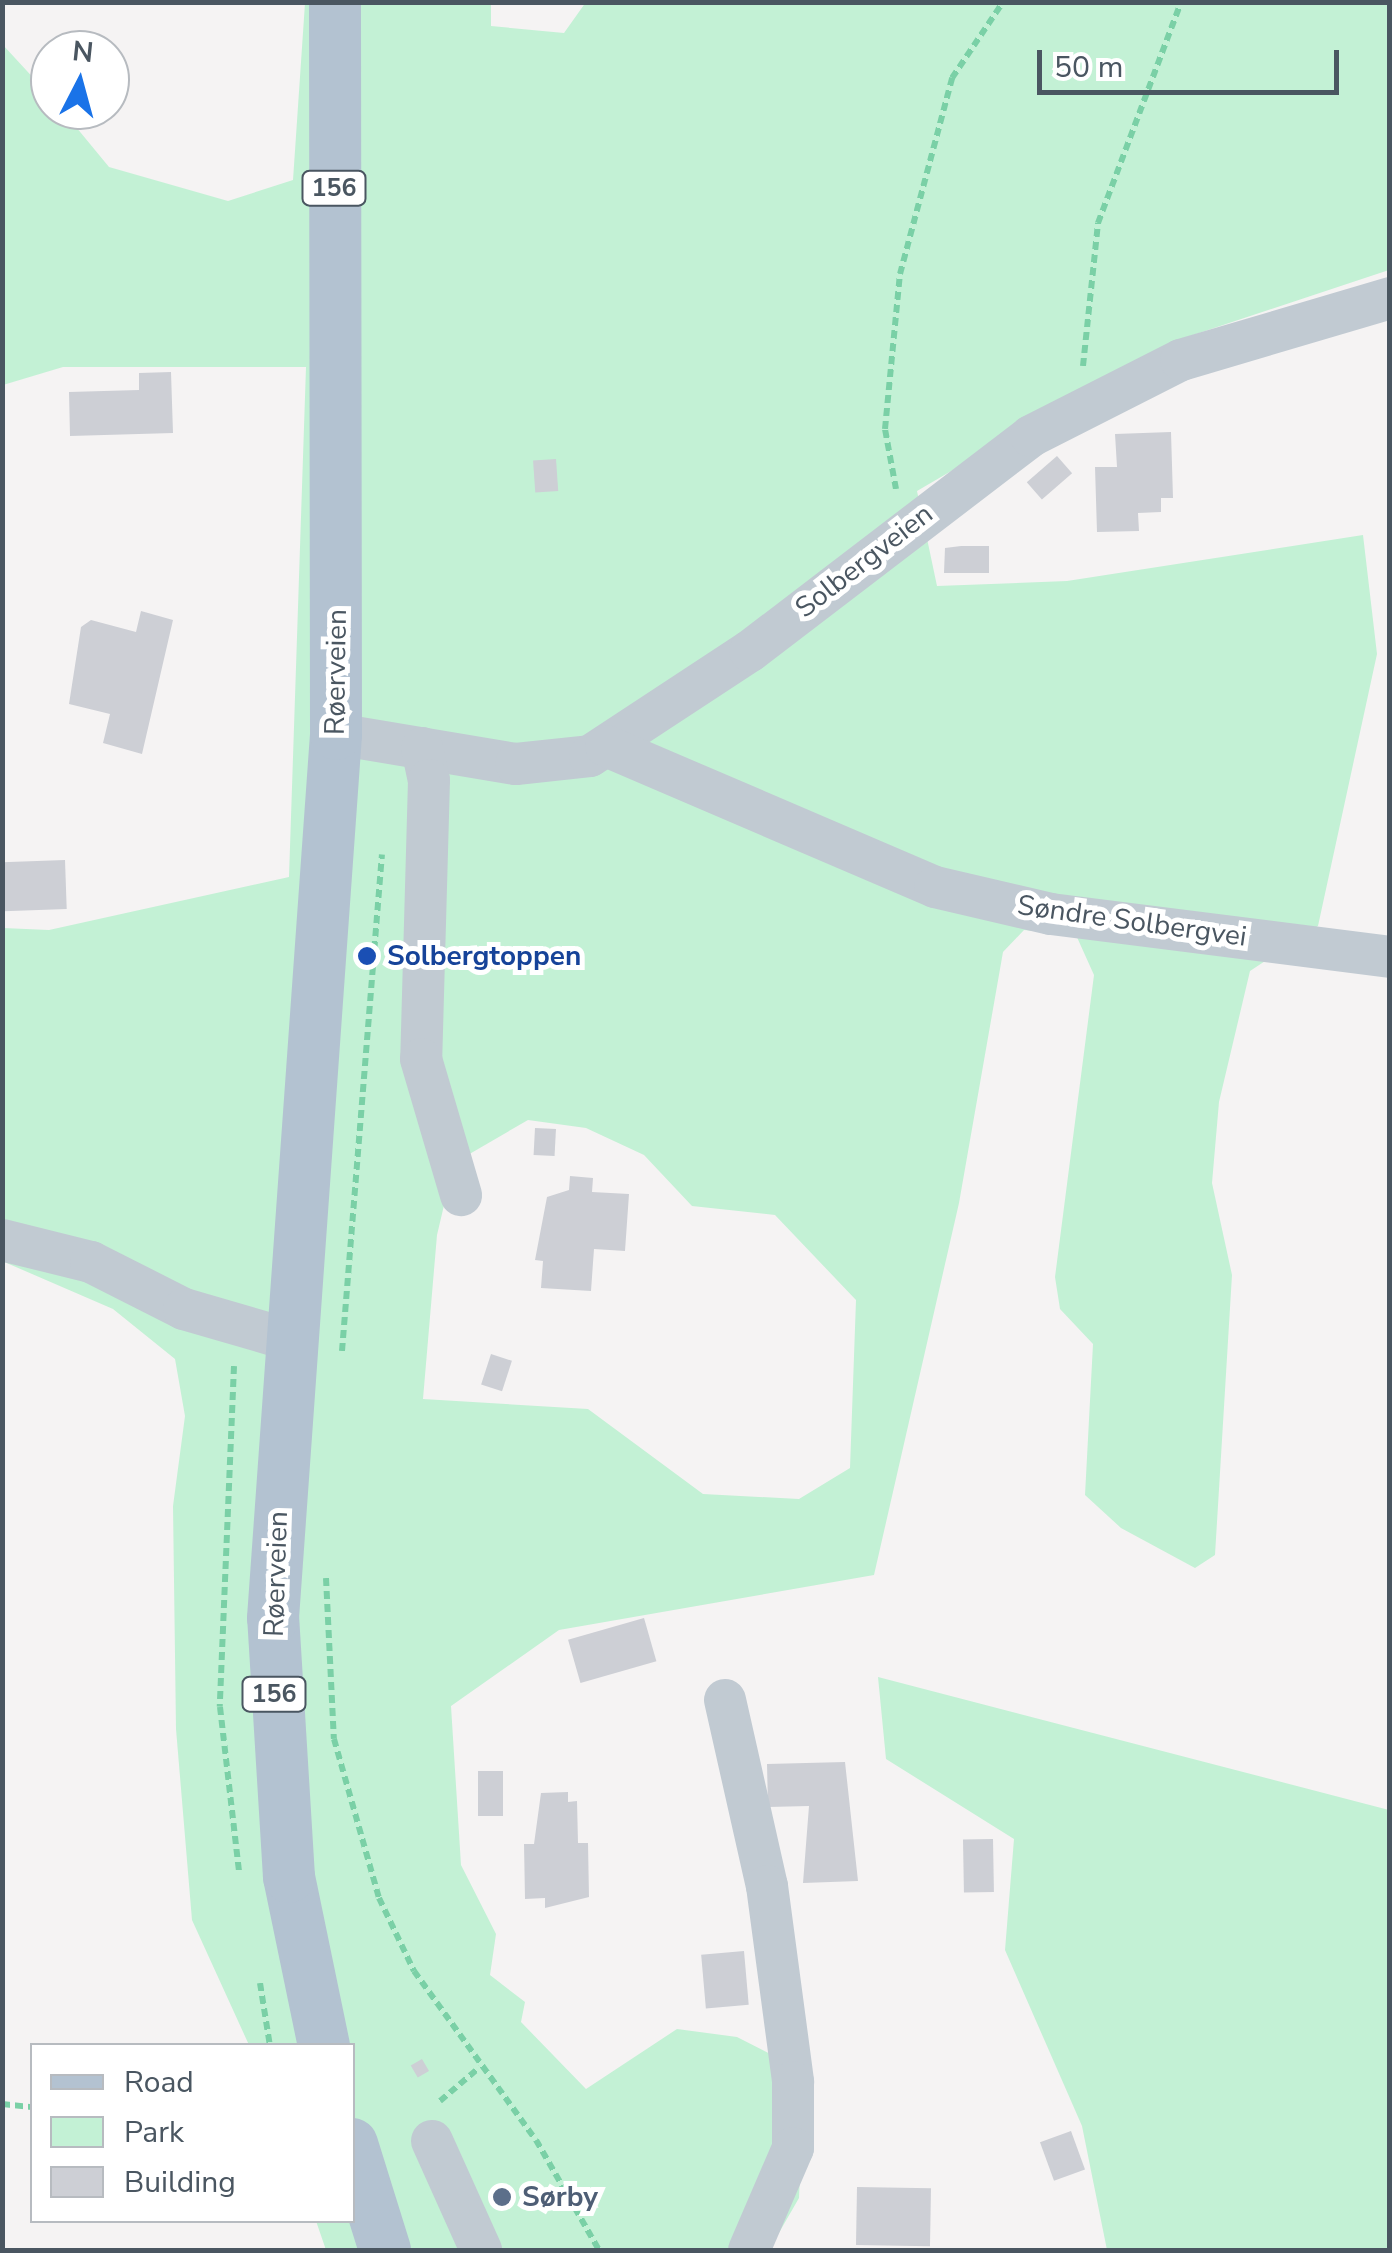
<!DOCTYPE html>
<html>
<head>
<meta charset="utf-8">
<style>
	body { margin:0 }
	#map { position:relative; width:1392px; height:2253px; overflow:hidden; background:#f5f3f3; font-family:"Nunito Sans",sans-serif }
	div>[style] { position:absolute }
	.green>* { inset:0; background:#c3f1d5 }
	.building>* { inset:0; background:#cdcfd5; transform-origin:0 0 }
	.path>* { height:6px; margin-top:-3px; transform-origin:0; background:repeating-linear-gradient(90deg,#7ad0a6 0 8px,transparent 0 13px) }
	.minor>* { height:42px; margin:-21px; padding:0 21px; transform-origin:21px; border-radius:21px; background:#c1cad2 }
	.major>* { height:52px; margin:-26px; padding:0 26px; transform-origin:26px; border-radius:26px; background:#b3c2d1 }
	.dots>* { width:28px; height:28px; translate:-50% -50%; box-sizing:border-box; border:5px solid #fff; border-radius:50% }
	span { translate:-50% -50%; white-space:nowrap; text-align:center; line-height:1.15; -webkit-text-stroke:10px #fff; paint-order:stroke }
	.shield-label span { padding:2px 8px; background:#fff; border:2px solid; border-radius:8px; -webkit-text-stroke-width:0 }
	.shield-label { font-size:25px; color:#4a5661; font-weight:700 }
	.street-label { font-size:28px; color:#4a5661 }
	.transit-label { font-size:28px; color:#164399; font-weight:700 }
	.left { translate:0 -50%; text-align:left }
	.service-label { font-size:28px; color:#4e5e75; font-weight:700 }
	.frame { position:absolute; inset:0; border:5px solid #4a5661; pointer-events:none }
	.legend { position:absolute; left:30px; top:2043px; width:325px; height:180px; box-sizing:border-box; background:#fff; border:2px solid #b7bbc0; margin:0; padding:12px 18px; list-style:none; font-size:30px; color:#4a5661 }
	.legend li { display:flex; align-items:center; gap:20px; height:50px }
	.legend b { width:50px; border:2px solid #b7bbc0 }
	.north { position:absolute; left:30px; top:30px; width:100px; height:100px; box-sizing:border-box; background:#fff; border:2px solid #b7bbc0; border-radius:50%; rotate:6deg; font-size:28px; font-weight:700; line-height:40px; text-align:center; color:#4a5661 }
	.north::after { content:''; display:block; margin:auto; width:35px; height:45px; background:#1a73e8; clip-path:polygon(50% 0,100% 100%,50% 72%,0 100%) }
	.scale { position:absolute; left:1037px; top:50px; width:302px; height:45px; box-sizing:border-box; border:5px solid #4a5661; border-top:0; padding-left:12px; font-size:30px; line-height:35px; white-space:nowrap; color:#4a5661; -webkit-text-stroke:8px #fff; paint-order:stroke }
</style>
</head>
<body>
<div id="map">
	<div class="green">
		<i style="clip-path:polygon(evenodd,586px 2px,1389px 3px,1389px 270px,1172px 342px,917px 491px,937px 586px,1067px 581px,1363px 535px,1377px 654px,1318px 926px,1250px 971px,1219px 1102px,1212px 1183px,1232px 1275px,1215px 1555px,1195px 1568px,1121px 1528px,1085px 1495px,1093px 1344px,1060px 1309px,1055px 1277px,1094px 975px,1076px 935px,1024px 930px,1003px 952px,959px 1203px,874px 1575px,559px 1630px,451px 1706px,461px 1865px,496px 1934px,490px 1975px,525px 2002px,521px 2022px,586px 2089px,677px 2029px,737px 2037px,804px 2071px,799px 2198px,769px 2250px,326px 2250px,316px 2221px,352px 2220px,352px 2046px,249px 2045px,192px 1920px,176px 1729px,173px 1506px,185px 1416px,175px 1359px,113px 1309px,2px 1261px,3px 928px,49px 930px,289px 877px,306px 367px,63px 367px,3px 385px,3px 45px,50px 96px,50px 110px,62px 110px,109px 167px,228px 201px,293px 180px,305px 3px,491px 3px,491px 26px,564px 33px,586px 2px,528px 1120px,586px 1128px,644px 1155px,692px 1206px,775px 1215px,856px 1300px,850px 1468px,799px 1499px,703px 1494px,588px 1409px,423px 1399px,437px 1235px,454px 1163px,528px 1120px)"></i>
		<i style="clip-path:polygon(878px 1677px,1389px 1810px,1389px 2250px,1107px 2250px,1082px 2126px,1005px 1950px,1014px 1839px,886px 1759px)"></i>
	</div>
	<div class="building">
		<i style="clip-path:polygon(171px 372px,173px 433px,70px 436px,69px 392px,139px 390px,139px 373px)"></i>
		<i style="clip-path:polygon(1171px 432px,1173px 498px,1161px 498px,1161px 512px,1138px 513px,1139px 531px,1097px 532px,1095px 467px,1117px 467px,1115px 434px)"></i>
		<i style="left:1057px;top:456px;width:23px;height:40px;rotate:49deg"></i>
		<i style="left:556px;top:459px;width:32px;height:23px;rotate:86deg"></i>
		<i style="clip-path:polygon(961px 546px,989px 546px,989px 573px,944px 573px,945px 548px)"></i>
		<i style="clip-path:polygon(141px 611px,173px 620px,142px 754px,103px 743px,110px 714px,69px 704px,81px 627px,91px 620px,136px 632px)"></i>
		<i style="left:65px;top:860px;width:49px;height:63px;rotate:88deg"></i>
		<i style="left:535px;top:1128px;width:21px;height:27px;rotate:3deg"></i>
		<i style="clip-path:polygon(570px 1176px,593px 1178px,592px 1192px,629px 1194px,625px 1251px,594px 1249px,591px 1291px,541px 1288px,543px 1261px,535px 1260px,547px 1197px,569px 1190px)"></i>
		<i style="left:491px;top:1354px;width:22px;height:32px;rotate:18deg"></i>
		<i style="left:644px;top:1618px;width:45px;height:79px;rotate:74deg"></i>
		<i style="clip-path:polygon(845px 1762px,858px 1881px,803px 1883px,809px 1806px,768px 1807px,767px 1764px)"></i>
		<i style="left:478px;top:1771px;width:25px;height:45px"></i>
		<i style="clip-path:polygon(568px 1792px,568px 1802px,577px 1801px,578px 1843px,588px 1843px,589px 1897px,545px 1908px,545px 1898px,525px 1899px,524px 1844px,534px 1844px,541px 1793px)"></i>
		<i style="left:993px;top:1839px;width:53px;height:30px;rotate:89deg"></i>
		<i style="left:744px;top:1951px;width:54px;height:43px;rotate:85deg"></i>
		<i style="left:422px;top:2059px;width:14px;height:13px;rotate:60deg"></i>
		<i style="left:1071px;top:2131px;width:41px;height:33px;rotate:70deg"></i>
		<i style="left:857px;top:2187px;width:74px;height:58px;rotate:1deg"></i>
	</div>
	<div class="path">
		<i style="left:1083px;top:366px;width:144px;rotate:-84deg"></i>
		<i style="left:1098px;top:223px;width:236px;rotate:-69.4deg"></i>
		<i style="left:896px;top:489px;width:61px;rotate:-100.4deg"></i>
		<i style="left:885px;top:429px;width:156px;rotate:-84.5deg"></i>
		<i style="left:900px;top:274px;width:203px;rotate:-75.1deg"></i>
		<i style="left:952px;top:78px;width:92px;rotate:-56.1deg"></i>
		<i style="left:342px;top:1351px;width:498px;rotate:-85.4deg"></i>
		<i style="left:234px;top:1366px;width:341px;rotate:92.4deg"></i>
		<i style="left:220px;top:1707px;width:166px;rotate:83.4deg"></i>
		<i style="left:326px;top:1578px;width:161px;rotate:87.2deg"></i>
		<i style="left:334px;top:1739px;width:165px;rotate:74.2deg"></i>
		<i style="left:379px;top:1898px;width:81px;rotate:64.4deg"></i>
		<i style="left:414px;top:1971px;width:208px;rotate:54.2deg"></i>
		<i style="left:536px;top:2140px;width:127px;rotate:60.2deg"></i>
		<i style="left:260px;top:1983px;width:64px;rotate:81deg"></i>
		<i style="left:440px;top:2101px;width:52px;rotate:-40.4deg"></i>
		<i style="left:2px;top:2104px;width:30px;rotate:6deg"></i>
	</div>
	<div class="minor">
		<i style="left:336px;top:734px;width:182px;rotate:9.5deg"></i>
		<i style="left:516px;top:764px;width:74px;rotate:-6.2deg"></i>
		<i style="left:590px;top:756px;width:191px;rotate:-33.3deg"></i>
		<i style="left:750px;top:651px;width:354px;rotate:-37.4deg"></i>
		<i style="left:1031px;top:436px;width:168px;rotate:-26.9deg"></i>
		<i style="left:1181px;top:360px;width:218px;rotate:-16.5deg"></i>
		<i style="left:606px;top:746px;width:358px;rotate:23.2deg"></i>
		<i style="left:935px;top:887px;width:119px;rotate:13.1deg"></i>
		<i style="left:1051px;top:914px;width:342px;rotate:7.2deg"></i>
		<i style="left:422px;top:748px;width:33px;rotate:78deg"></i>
		<i style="left:429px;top:780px;width:279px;rotate:91.6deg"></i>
		<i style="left:421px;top:1059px;width:142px;rotate:73.6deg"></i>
		<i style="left:2px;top:1240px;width:92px;rotate:13.9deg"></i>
		<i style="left:91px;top:1262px;width:104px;rotate:26.8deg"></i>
		<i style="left:184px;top:1309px;width:111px;rotate:16.2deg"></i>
		<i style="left:725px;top:1700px;width:191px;rotate:77.3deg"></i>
		<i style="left:767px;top:1886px;width:198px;rotate:82.4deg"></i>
		<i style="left:793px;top:2082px;width:66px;rotate:90deg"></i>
		<i style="left:793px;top:2148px;width:111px;rotate:113.3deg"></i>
		<i style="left:432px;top:2141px;width:120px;rotate:65.8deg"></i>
	</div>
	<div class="major">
		<i style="left:324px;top:2046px;width:173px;rotate:-101.7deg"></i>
		<i style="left:289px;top:1877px;width:259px;rotate:-93.5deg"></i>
		<i style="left:273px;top:1618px;width:886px;rotate:-85.92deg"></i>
		<i style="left:336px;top:734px;width:732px;rotate:-90.08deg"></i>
		<i style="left:352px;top:2144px;width:111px;rotate:72.7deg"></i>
	</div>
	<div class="dots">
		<i style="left:367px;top:956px;background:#1a4fb4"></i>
		<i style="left:502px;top:2197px;background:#5c6f8a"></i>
	</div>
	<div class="shield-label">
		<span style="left:334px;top:188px">156</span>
		<span style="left:274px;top:1694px">156</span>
	</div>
	<div class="street-label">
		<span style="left:864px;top:561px;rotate:-38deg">Solbergveien</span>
		<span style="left:336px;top:672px;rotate:-89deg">Røerveien</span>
		<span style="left:1132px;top:921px;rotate:8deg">Søndre Solbergvei</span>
		<span style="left:276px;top:1574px;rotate:-88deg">Røerveien</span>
	</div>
	<div class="transit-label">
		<span class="left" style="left:387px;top:956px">Solbergtoppen</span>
	</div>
	<div class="service-label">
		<span class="left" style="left:522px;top:2197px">Sørby</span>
	</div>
	<div class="frame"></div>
	<ul class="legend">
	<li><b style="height:12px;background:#b3c2d1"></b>Road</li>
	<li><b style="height:28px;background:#c3f1d5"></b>Park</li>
	<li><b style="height:28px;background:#cdcfd5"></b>Building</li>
	</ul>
	<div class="north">N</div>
	<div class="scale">50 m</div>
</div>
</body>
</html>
